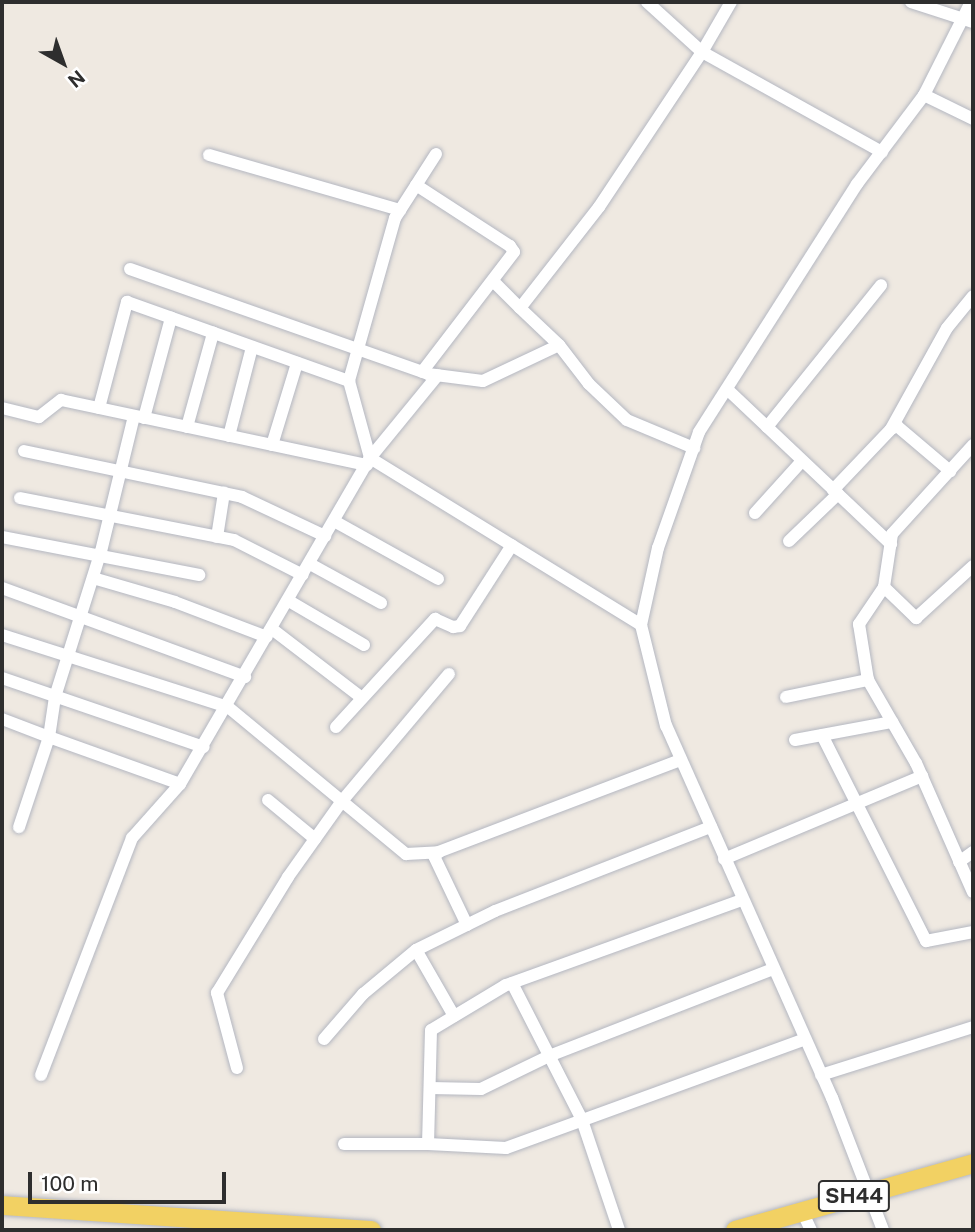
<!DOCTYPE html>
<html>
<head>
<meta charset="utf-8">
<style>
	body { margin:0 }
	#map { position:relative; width:975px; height:1232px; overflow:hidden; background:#efe9e1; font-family:"Public Sans",sans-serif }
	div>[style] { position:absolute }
	.roads { filter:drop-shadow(0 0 2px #b4b7c1) drop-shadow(0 0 2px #b4b7c1) }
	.minor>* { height:12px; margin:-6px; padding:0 6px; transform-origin:6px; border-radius:6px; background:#fff }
	.primary>* { height:19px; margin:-9.5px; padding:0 9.5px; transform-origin:9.5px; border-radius:9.5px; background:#f2d163 }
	span { translate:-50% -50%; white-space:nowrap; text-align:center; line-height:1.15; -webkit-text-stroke:6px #fff; paint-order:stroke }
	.shield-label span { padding:2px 5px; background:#fff; border:2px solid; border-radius:5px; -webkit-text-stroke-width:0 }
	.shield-label { font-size:21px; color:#2e2e2e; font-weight:700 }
	.frame { position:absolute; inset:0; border:4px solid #2e2e2e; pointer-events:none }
	.north { position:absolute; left:28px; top:28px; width:70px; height:70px; -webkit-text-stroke:5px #fff; paint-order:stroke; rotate:140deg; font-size:19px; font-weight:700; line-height:28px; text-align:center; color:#2e2e2e }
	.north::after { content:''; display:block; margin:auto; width:24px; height:32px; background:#2e2e2e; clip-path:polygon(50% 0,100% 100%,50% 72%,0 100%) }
	.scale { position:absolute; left:28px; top:1172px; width:198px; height:32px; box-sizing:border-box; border:4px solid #2e2e2e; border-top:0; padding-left:9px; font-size:21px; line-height:24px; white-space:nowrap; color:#2e2e2e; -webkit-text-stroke:5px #fff; paint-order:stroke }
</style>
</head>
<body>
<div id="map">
	<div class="roads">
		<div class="minor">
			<i style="left:647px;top:2px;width:74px;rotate:42.3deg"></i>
			<i style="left:702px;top:52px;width:186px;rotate:123.6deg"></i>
			<i style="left:599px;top:207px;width:128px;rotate:128deg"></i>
			<i style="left:520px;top:308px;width:54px;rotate:43.5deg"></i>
			<i style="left:559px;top:345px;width:49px;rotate:52.4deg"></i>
			<i style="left:589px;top:384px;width:52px;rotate:43.5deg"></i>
			<i style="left:627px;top:420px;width:73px;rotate:22.7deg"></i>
			<i style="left:731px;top:2px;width:58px;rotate:120.1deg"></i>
			<i style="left:702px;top:52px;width:206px;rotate:29.1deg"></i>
			<i style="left:911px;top:2px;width:65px;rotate:17.9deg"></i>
			<i style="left:924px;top:95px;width:55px;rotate:26.1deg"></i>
			<i style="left:436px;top:154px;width:76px;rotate:122.6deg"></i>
			<i style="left:395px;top:218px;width:169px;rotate:105.8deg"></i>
			<i style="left:349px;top:381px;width:80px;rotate:74.7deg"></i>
			<i style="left:370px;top:458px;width:318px;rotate:31.6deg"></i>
			<i style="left:209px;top:155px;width:199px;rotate:16.1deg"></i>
			<i style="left:416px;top:185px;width:112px;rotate:33deg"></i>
			<i style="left:510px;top:246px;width:7px;rotate:56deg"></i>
			<i style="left:514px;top:252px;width:151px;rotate:127.5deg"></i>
			<i style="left:130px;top:269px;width:316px;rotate:19.4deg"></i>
			<i style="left:428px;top:374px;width:55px;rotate:7.3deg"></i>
			<i style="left:483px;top:381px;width:84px;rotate:-25.3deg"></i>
			<i style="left:493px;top:281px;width:38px;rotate:45deg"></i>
			<i style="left:727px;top:389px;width:226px;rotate:43.4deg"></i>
			<i style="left:2px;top:408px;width:38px;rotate:14deg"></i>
			<i style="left:39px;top:417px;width:28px;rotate:-38deg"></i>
			<i style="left:61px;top:400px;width:313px;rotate:12deg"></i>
			<i style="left:99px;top:408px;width:110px;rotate:-75.2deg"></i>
			<i style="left:127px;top:302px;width:236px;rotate:19.6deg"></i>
			<i style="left:134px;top:416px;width:139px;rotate:103.7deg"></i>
			<i style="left:101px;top:551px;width:153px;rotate:107.5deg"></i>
			<i style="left:55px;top:697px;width:40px;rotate:98.5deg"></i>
			<i style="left:49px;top:737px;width:139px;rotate:19.7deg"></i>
			<i style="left:144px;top:418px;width:104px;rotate:-74.9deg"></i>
			<i style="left:187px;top:427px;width:98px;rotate:-74.5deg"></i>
			<i style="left:767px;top:427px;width:182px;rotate:-51.2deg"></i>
			<i style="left:891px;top:429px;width:115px;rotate:-61deg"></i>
			<i style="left:947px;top:328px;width:41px;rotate:-50.9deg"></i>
			<i style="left:229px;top:436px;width:92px;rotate:-75.5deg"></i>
			<i style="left:272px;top:445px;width:86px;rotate:-73deg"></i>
			<i style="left:973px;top:445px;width:120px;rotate:132.3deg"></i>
			<i style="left:892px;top:534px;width:54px;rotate:98.6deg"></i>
			<i style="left:884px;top:587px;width:45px;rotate:124deg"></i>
			<i style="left:859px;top:624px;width:57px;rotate:80.9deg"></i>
			<i style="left:868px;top:680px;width:96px;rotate:60deg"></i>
			<i style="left:916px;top:763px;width:141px;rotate:66.2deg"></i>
			<i style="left:24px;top:451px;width:223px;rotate:11.9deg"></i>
			<i style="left:242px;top:497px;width:92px;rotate:25.2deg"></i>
			<i style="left:833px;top:490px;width:84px;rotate:-46.4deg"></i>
			<i style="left:891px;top:429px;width:7px;rotate:-27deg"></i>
			<i style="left:897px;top:426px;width:70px;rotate:40.3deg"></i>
			<i style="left:20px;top:498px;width:218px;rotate:11.1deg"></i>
			<i style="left:234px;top:540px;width:77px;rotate:26.9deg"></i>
			<i style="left:755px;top:513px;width:70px;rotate:-47.9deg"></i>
			<i style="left:334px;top:521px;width:119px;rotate:29.1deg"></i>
			<i style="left:2px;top:537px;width:201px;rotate:10.9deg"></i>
			<i style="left:217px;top:537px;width:45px;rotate:-81deg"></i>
			<i style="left:789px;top:541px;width:68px;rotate:-43.8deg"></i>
			<i style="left:310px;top:564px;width:81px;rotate:28.8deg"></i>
			<i style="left:93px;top:578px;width:85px;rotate:16.3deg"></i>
			<i style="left:175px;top:602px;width:98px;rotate:20.8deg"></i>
			<i style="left:884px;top:587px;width:45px;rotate:44.1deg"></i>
			<i style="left:916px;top:618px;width:77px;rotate:-42.4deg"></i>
			<i style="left:2px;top:588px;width:259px;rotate:20.1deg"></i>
			<i style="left:289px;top:601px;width:87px;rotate:30.4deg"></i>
			<i style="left:272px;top:629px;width:113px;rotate:37.5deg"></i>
			<i style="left:2px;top:635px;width:237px;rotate:17.7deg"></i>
			<i style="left:228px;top:707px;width:231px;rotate:39.6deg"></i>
			<i style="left:406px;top:854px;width:33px;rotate:-3deg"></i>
			<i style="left:2px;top:678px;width:213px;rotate:18.9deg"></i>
			<i style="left:786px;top:697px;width:84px;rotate:-11.7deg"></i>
			<i style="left:2px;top:719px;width:50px;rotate:21deg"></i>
			<i style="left:49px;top:737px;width:95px;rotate:108.4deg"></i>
			<i style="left:336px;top:727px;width:147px;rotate:-47.5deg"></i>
			<i style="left:435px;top:619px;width:20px;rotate:24deg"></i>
			<i style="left:453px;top:627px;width:7px;rotate:-8deg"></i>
			<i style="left:460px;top:626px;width:96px;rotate:-57.3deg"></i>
			<i style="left:822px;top:735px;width:231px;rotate:63.2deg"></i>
			<i style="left:926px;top:941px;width:48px;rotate:-10.8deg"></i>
			<i style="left:795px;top:740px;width:99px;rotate:-10.5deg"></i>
			<i style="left:268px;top:800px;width:61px;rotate:39.7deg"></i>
			<i style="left:724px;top:859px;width:215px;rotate:-22.7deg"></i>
			<i style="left:959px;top:862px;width:17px;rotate:-36deg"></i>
			<i style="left:742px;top:900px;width:251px;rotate:160.2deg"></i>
			<i style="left:506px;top:985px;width:87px;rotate:149deg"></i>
			<i style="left:431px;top:1030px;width:114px;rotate:91.5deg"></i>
			<i style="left:428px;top:1144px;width:78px;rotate:2.9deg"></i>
			<i style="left:506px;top:1148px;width:318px;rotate:-20deg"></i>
			<i style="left:467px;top:925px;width:79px;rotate:-115.6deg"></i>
			<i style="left:433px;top:854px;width:265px;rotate:-20.8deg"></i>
			<i style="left:512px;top:983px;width:154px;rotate:62.9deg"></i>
			<i style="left:582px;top:1120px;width:116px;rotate:71.4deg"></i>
			<i style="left:454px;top:1016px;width:76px;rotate:-119.9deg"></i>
			<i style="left:416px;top:950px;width:88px;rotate:-26.3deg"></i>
			<i style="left:495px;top:911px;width:232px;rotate:-21.3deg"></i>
			<i style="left:324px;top:1039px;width:60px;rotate:-49.1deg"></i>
			<i style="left:363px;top:994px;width:69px;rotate:-39.7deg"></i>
			<i style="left:237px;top:1068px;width:78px;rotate:-104.9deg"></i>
			<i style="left:217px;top:993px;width:136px;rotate:-58.5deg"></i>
			<i style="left:288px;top:877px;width:93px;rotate:-54.6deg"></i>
			<i style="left:342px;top:801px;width:166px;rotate:-49.9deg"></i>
			<i style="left:41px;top:1075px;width:254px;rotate:-69deg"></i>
			<i style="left:132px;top:838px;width:72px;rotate:-48.4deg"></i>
			<i style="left:180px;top:784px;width:377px;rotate:-59.8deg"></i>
			<i style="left:370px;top:458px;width:107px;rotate:-50.7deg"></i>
			<i style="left:821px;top:1075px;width:159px;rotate:-17.5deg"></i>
			<i style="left:430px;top:1088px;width:51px;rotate:1.1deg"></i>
			<i style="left:481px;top:1089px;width:76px;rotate:-25.9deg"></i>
			<i style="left:549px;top:1056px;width:240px;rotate:-21.2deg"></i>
			<i style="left:344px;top:1144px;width:84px"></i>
			<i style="left:802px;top:1211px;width:21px;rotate:65deg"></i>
			<i style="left:883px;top:1230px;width:142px;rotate:-111.1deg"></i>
			<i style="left:832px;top:1098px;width:407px;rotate:-114deg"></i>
			<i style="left:666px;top:726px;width:104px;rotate:-103.9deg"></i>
			<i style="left:641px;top:625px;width:79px;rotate:-77.6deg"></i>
			<i style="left:658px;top:548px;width:123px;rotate:-70.5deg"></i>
			<i style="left:699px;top:432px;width:294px;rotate:-57.5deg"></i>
			<i style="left:857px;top:184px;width:111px;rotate:-53deg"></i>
			<i style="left:924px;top:95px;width:104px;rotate:-63.2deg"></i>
		</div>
		<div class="primary">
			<i style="left:2px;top:1205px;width:370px;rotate:3.9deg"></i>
			<i style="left:735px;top:1230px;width:247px;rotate:-15.7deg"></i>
		</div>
	</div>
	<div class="shield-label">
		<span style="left:854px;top:1196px">SH44</span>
	</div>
	<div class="frame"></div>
	<div class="north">N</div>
	<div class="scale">100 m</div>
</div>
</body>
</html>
